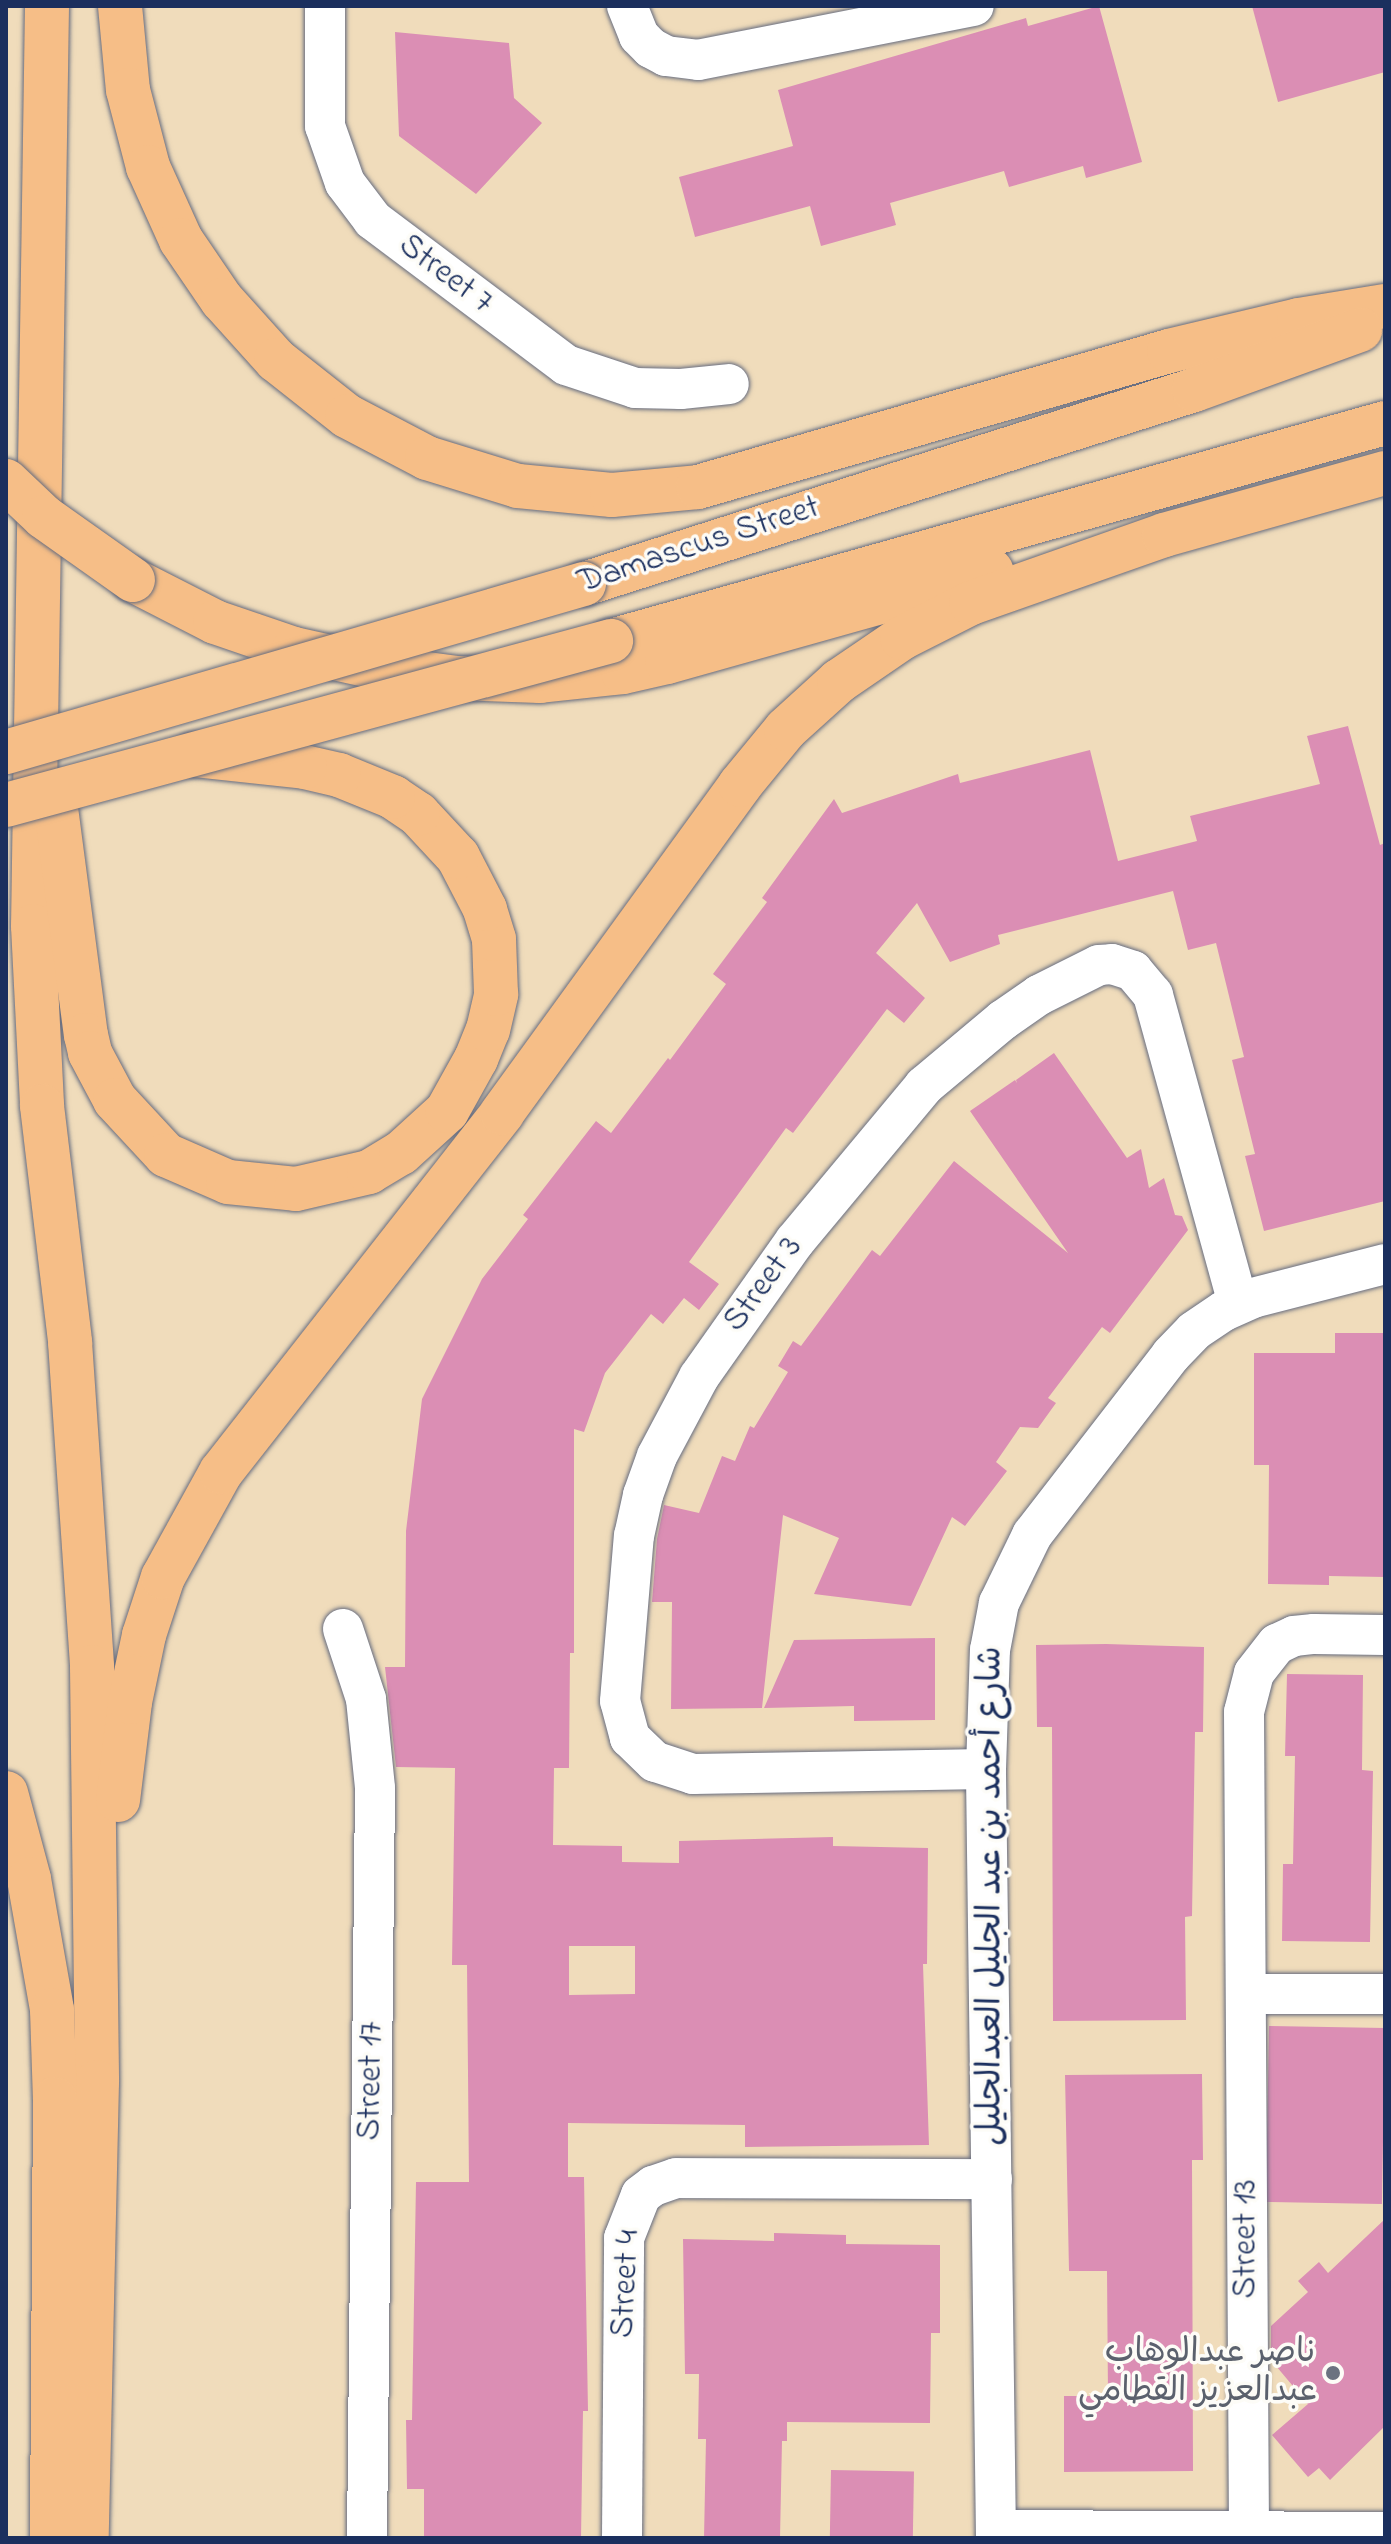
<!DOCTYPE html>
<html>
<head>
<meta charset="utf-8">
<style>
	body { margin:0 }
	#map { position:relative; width:1391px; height:2544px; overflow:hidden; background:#f0dcbb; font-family:"Indie Flower","Playpen Sans Arabic",sans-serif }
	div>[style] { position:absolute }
	.building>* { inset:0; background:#db8eb4; transform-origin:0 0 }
	.roads { filter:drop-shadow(0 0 2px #666c7f) drop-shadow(0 0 2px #666c7f) }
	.minor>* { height:40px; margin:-20px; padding:0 20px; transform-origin:20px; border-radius:20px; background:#fff }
	.major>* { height:44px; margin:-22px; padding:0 22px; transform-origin:22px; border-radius:22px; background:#f6be87 }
	.bridges { filter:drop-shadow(0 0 2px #666c7f) drop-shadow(0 0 2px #666c7f) }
	.major-bridge>* { height:44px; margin:-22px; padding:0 22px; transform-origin:22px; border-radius:22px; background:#f6be87 }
	.dots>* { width:22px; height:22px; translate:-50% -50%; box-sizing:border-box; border:4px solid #fdfcf7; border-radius:50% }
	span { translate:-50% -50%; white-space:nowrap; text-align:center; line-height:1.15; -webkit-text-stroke:7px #fdfcf7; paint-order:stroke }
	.street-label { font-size:34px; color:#1b2f5e }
	.worship-label { font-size:34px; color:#5b616d }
	.right { translate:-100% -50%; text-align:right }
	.frame { position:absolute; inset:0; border:8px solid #1b2f5e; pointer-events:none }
</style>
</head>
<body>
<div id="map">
	<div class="building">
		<i style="clip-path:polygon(1099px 6px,1142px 162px,1086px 178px,1083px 166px,1009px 187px,1004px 171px,890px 203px,896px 225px,821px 246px,810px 206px,695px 237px,679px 177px,793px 146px,778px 90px,1026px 18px,1028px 26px)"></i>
		<i style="clip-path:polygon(1252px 6px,1385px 6px,1385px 72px,1278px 102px)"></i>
		<i style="clip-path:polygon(395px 32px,509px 43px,514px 98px,542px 123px,476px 194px,399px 136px)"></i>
		<i style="clip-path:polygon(evenodd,1348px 726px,1380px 845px,1385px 843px,1385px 1201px,1264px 1231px,1245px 1156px,1255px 1154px,1232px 1060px,1244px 1057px,1216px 943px,1188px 950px,1173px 891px,998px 935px,1000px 944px,950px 962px,917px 903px,876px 953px,925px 998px,904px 1023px,887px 1009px,793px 1133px,786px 1128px,689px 1262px,719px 1284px,699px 1310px,684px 1298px,663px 1324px,651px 1314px,605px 1373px,584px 1432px,574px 1429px,574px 1653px,570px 1653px,569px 1768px,554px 1768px,553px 1845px,622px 1846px,622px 1862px,679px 1863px,679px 1841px,833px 1837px,833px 1846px,928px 1848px,927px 1964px,923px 1964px,929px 2145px,745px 2147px,745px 2125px,568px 2123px,568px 2177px,584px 2177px,588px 2411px,583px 2411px,581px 2538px,424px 2538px,424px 2489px,407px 2489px,406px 2420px,412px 2420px,416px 2182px,469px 2182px,467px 1965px,452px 1965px,455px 1768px,396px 1767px,385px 1667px,405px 1667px,406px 1531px,422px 1399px,482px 1279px,528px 1219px,523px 1215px,596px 1121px,611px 1133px,668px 1058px,670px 1060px,726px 984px,713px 974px,767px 902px,762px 898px,834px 799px,842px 813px,958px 774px,960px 783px,1090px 750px,1118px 861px,1197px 841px,1190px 816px,1320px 784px,1307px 736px,1348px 726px,569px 1946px,635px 1946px,635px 1994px,569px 1995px,569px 1946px)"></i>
		<i style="clip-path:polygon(1054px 1053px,1127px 1158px,1141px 1149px,1149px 1188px,1164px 1178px,1175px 1215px,1182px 1216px,1188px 1230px,1110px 1333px,1102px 1327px,1048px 1398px,1056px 1403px,1038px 1428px,1020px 1427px,996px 1462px,1007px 1471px,965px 1526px,952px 1517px,911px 1606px,814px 1594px,839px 1538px,783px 1515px,762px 1708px,671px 1709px,672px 1602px,652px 1602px,657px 1539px,664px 1505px,699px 1513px,722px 1456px,735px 1461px,750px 1426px,754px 1428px,788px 1372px,778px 1366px,793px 1341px,801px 1346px,872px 1250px,880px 1256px,954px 1161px,1068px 1253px,970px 1111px,1015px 1080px,1017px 1083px,1016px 1080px)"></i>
		<i style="clip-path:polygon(1335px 1333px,1385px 1333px,1385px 1577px,1329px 1576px,1329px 1585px,1268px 1584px,1269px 1465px,1254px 1465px,1254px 1353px,1335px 1353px)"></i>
		<i style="clip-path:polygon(935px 1638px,935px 1720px,854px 1721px,854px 1706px,764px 1708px,794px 1640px)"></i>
		<i style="clip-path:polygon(1106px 1644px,1204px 1647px,1203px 1732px,1195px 1732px,1192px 1916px,1185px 1917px,1186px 2020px,1053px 2021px,1052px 1727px,1037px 1727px,1036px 1645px)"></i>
		<i style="clip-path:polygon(1287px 1674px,1363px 1675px,1362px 1770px,1373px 1771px,1370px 1942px,1282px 1941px,1283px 1864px,1293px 1864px,1295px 1756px,1285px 1756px)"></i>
		<i style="left:1269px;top:2026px;width:116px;height:176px;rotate:1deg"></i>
		<i style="clip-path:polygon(1202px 2074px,1203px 2160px,1192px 2160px,1193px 2471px,1064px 2472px,1064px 2396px,1108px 2396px,1107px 2271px,1069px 2271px,1065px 2075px)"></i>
		<i style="clip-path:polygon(1385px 2219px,1385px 2426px,1330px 2480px,1319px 2468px,1308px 2477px,1272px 2435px,1308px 2404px,1271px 2360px,1271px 2326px,1308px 2292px,1298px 2281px,1319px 2262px,1328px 2273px)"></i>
		<i style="clip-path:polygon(774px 2233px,846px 2235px,846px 2244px,940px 2245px,940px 2333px,931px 2333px,930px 2423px,787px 2422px,787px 2441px,782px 2441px,780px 2538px,704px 2538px,706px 2439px,698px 2439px,699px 2374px,685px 2374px,683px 2239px,774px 2241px)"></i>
		<i style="left:831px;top:2470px;width:83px;height:68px;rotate:1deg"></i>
	</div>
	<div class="roads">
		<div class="minor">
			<i style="left:325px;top:6px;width:120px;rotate:90deg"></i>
			<i style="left:325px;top:126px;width:60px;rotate:70.7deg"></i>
			<i style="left:345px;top:183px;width:46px;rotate:52.9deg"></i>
			<i style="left:373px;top:220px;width:241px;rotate:36.9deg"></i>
			<i style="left:566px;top:365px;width:73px;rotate:18.4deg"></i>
			<i style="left:635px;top:388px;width:46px;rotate:1.2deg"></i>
			<i style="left:681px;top:389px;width:48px;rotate:-5.9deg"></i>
			<i style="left:627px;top:6px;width:32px;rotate:68deg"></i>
			<i style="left:639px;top:36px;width:17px;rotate:45deg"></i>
			<i style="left:651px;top:48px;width:17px;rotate:28deg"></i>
			<i style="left:666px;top:56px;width:32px;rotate:7deg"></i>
			<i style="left:698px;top:60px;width:281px;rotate:-11.1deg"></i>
			<i style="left:343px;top:1629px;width:74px;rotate:71.8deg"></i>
			<i style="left:366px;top:1699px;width:89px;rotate:84.2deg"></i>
			<i style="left:375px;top:1788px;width:750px;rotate:90.61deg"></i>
			<i style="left:986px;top:1769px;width:293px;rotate:179deg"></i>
			<i style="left:693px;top:1774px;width:40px;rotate:-162deg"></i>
			<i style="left:655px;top:1762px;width:35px;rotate:-136deg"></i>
			<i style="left:630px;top:1738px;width:38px;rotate:-105deg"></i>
			<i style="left:620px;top:1701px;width:166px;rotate:-85.2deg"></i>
			<i style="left:634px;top:1536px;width:42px;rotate:-77.6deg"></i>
			<i style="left:643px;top:1495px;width:41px;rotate:-70.3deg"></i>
			<i style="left:657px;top:1456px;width:89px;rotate:-62deg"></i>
			<i style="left:699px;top:1377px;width:166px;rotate:-54.8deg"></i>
			<i style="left:795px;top:1241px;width:202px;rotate:-50.2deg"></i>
			<i style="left:924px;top:1086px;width:103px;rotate:-39.9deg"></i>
			<i style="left:1003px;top:1020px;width:44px;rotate:-34.8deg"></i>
			<i style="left:1039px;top:995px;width:67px;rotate:-26.6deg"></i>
			<i style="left:1099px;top:965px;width:13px;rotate:-4deg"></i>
			<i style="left:1112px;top:964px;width:22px;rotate:18deg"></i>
			<i style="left:1133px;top:971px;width:31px;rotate:50deg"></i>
			<i style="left:1153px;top:995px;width:320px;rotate:74.6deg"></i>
			<i style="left:1246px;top:1994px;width:139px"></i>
			<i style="left:996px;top:2530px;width:389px;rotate:0.3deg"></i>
			<i style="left:1249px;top:2531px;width:819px;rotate:-90.35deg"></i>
			<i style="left:1244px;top:1712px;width:40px;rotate:-75.6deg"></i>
			<i style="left:1254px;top:1673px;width:37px;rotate:-52deg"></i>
			<i style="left:1277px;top:1644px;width:19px;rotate:-25deg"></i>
			<i style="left:1294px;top:1636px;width:20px;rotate:-6deg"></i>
			<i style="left:1314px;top:1634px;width:71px;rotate:0.8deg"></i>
			<i style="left:622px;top:2538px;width:300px;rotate:-89.6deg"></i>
			<i style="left:624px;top:2238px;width:46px;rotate:-68.4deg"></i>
			<i style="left:641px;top:2195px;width:15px;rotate:-37deg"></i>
			<i style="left:653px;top:2186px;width:24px;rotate:-19deg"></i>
			<i style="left:676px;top:2178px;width:316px;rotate:0.2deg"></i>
			<i style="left:996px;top:2538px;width:769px;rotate:-90.75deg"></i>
			<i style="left:986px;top:1769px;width:119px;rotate:-88.1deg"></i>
			<i style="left:990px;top:1650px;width:48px;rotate:-79.2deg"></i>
			<i style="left:999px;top:1603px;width:76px;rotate:-64.1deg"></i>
			<i style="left:1032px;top:1535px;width:227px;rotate:-52.3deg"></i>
			<i style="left:1171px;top:1355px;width:33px;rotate:-46deg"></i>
			<i style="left:1194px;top:1331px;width:36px;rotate:-34deg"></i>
			<i style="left:1224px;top:1311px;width:32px;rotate:-24deg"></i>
			<i style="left:1253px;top:1298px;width:136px;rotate:-14.4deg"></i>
		</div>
		<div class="major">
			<i style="left:47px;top:6px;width:920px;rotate:90.87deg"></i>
			<i style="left:33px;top:926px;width:180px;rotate:87.1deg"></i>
			<i style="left:42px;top:1106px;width:238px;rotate:83.2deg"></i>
			<i style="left:70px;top:1342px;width:326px;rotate:86.1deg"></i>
			<i style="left:92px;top:1667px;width:415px;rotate:89.3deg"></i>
			<i style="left:97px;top:2082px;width:456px;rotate:91.3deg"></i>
			<i style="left:120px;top:6px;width:84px;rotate:84.6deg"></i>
			<i style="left:128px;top:90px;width:80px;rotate:75.4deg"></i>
			<i style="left:148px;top:167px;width:80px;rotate:65.7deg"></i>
			<i style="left:181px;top:240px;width:73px;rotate:55.7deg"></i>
			<i style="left:222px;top:300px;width:81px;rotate:48deg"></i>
			<i style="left:276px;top:360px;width:90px;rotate:38.3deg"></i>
			<i style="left:347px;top:416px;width:90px;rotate:27.7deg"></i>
			<i style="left:427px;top:458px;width:95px;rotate:17.1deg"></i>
			<i style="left:518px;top:486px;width:94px;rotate:5.5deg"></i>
			<i style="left:612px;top:495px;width:86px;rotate:-5.3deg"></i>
			<i style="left:698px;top:487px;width:490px;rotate:-16.1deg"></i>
			<i style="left:1169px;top:351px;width:134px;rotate:-13.4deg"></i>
			<i style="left:1299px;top:320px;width:87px;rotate:-9.2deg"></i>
			<i style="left:133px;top:580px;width:92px;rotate:27.1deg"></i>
			<i style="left:215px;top:622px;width:83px;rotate:18.9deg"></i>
			<i style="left:294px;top:649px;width:83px;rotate:12.5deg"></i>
			<i style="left:375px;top:667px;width:83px;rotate:7.6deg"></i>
			<i style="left:457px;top:678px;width:83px;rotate:2.1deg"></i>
			<i style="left:540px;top:681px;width:83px;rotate:-6.2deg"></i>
			<i style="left:623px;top:672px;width:45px;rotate:-12.8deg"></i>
			<i style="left:667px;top:662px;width:337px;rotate:-15.7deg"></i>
			<i style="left:584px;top:584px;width:640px;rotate:-17.64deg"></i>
			<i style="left:1194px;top:390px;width:177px;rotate:-19.9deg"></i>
			<i style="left:611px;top:641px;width:804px;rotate:-15.73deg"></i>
			<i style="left:56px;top:808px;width:229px;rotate:82.5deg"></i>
			<i style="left:86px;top:1035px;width:18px;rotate:77deg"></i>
			<i style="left:90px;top:1053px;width:53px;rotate:62deg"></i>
			<i style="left:115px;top:1100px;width:75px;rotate:47.2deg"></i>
			<i style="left:166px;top:1155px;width:68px;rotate:23.5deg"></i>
			<i style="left:228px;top:1182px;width:68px;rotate:5.9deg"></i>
			<i style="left:296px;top:1189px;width:75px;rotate:-13.1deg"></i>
			<i style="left:369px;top:1172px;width:37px;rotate:-31deg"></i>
			<i style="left:401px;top:1153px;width:62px;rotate:-42.4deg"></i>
			<i style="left:447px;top:1111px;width:60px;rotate:-60.9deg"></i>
			<i style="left:476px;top:1059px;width:31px;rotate:-68deg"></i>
			<i style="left:488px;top:1030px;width:37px;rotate:-77deg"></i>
			<i style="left:496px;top:994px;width:55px;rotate:-92.1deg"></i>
			<i style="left:494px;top:939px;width:31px;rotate:-107deg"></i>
			<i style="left:485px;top:909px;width:59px;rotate:-117.4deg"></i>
			<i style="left:458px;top:857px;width:59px;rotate:-132.9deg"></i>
			<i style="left:418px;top:814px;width:30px;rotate:-146deg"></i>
			<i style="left:393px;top:797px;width:58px;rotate:-157.8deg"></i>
			<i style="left:339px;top:775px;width:35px;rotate:-167deg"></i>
			<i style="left:305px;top:767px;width:112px;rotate:-173.8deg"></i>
			<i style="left:6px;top:1793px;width:89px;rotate:75deg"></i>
			<i style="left:29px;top:1879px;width:133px;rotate:80deg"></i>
			<i style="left:52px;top:2010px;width:89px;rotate:88.1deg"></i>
			<i style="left:55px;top:2099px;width:439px;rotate:90.4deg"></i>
			<i style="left:118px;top:1800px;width:99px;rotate:-83deg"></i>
			<i style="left:130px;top:1702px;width:68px;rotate:-78.2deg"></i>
			<i style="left:144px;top:1635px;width:61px;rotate:-71.9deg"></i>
			<i style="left:163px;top:1577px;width:120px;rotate:-61.1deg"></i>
			<i style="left:221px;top:1472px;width:456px;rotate:-51.9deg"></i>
			<i style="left:502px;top:1113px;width:405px;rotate:-54deg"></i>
			<i style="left:740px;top:785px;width:72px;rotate:-50.6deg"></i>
			<i style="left:786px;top:729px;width:72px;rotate:-42.2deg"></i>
			<i style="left:839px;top:681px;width:76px;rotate:-34.3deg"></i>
			<i style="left:902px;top:638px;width:77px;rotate:-26.9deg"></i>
			<i style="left:971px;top:603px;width:205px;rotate:-19.4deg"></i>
			<i style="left:1164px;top:535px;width:230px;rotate:-15.7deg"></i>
		</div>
	</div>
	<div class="bridges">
		<div class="major-bridge">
			<i style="left:6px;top:481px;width:52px;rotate:43.5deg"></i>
			<i style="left:44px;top:517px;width:109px;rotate:35.3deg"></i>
			<i style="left:6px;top:752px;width:602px;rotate:-16.21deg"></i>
			<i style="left:6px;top:805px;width:627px;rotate:-15.17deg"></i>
		</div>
	</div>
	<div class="dots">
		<i style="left:1333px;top:2373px;background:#6b7280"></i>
	</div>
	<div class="street-label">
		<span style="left:445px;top:275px;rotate:37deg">Street 7</span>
		<span style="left:699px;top:546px;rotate:-18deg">Damascus Street</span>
		<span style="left:764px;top:1285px;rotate:-54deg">Street 3</span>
		<span style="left:992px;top:1896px;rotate:-90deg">شارع أحمد بن عبد الجليل العبدالجليل</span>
		<span style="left:372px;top:2081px;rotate:-89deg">Street 17</span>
		<span style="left:1247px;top:2239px;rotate:-90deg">Street 13</span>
		<span style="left:627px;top:2284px;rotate:-87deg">Street 4</span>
	</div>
	<div class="worship-label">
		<span class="right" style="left:1317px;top:2373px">ناصر عبدالوهاب<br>عبدالعزيز القطامي</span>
	</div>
	<div class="frame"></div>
</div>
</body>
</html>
